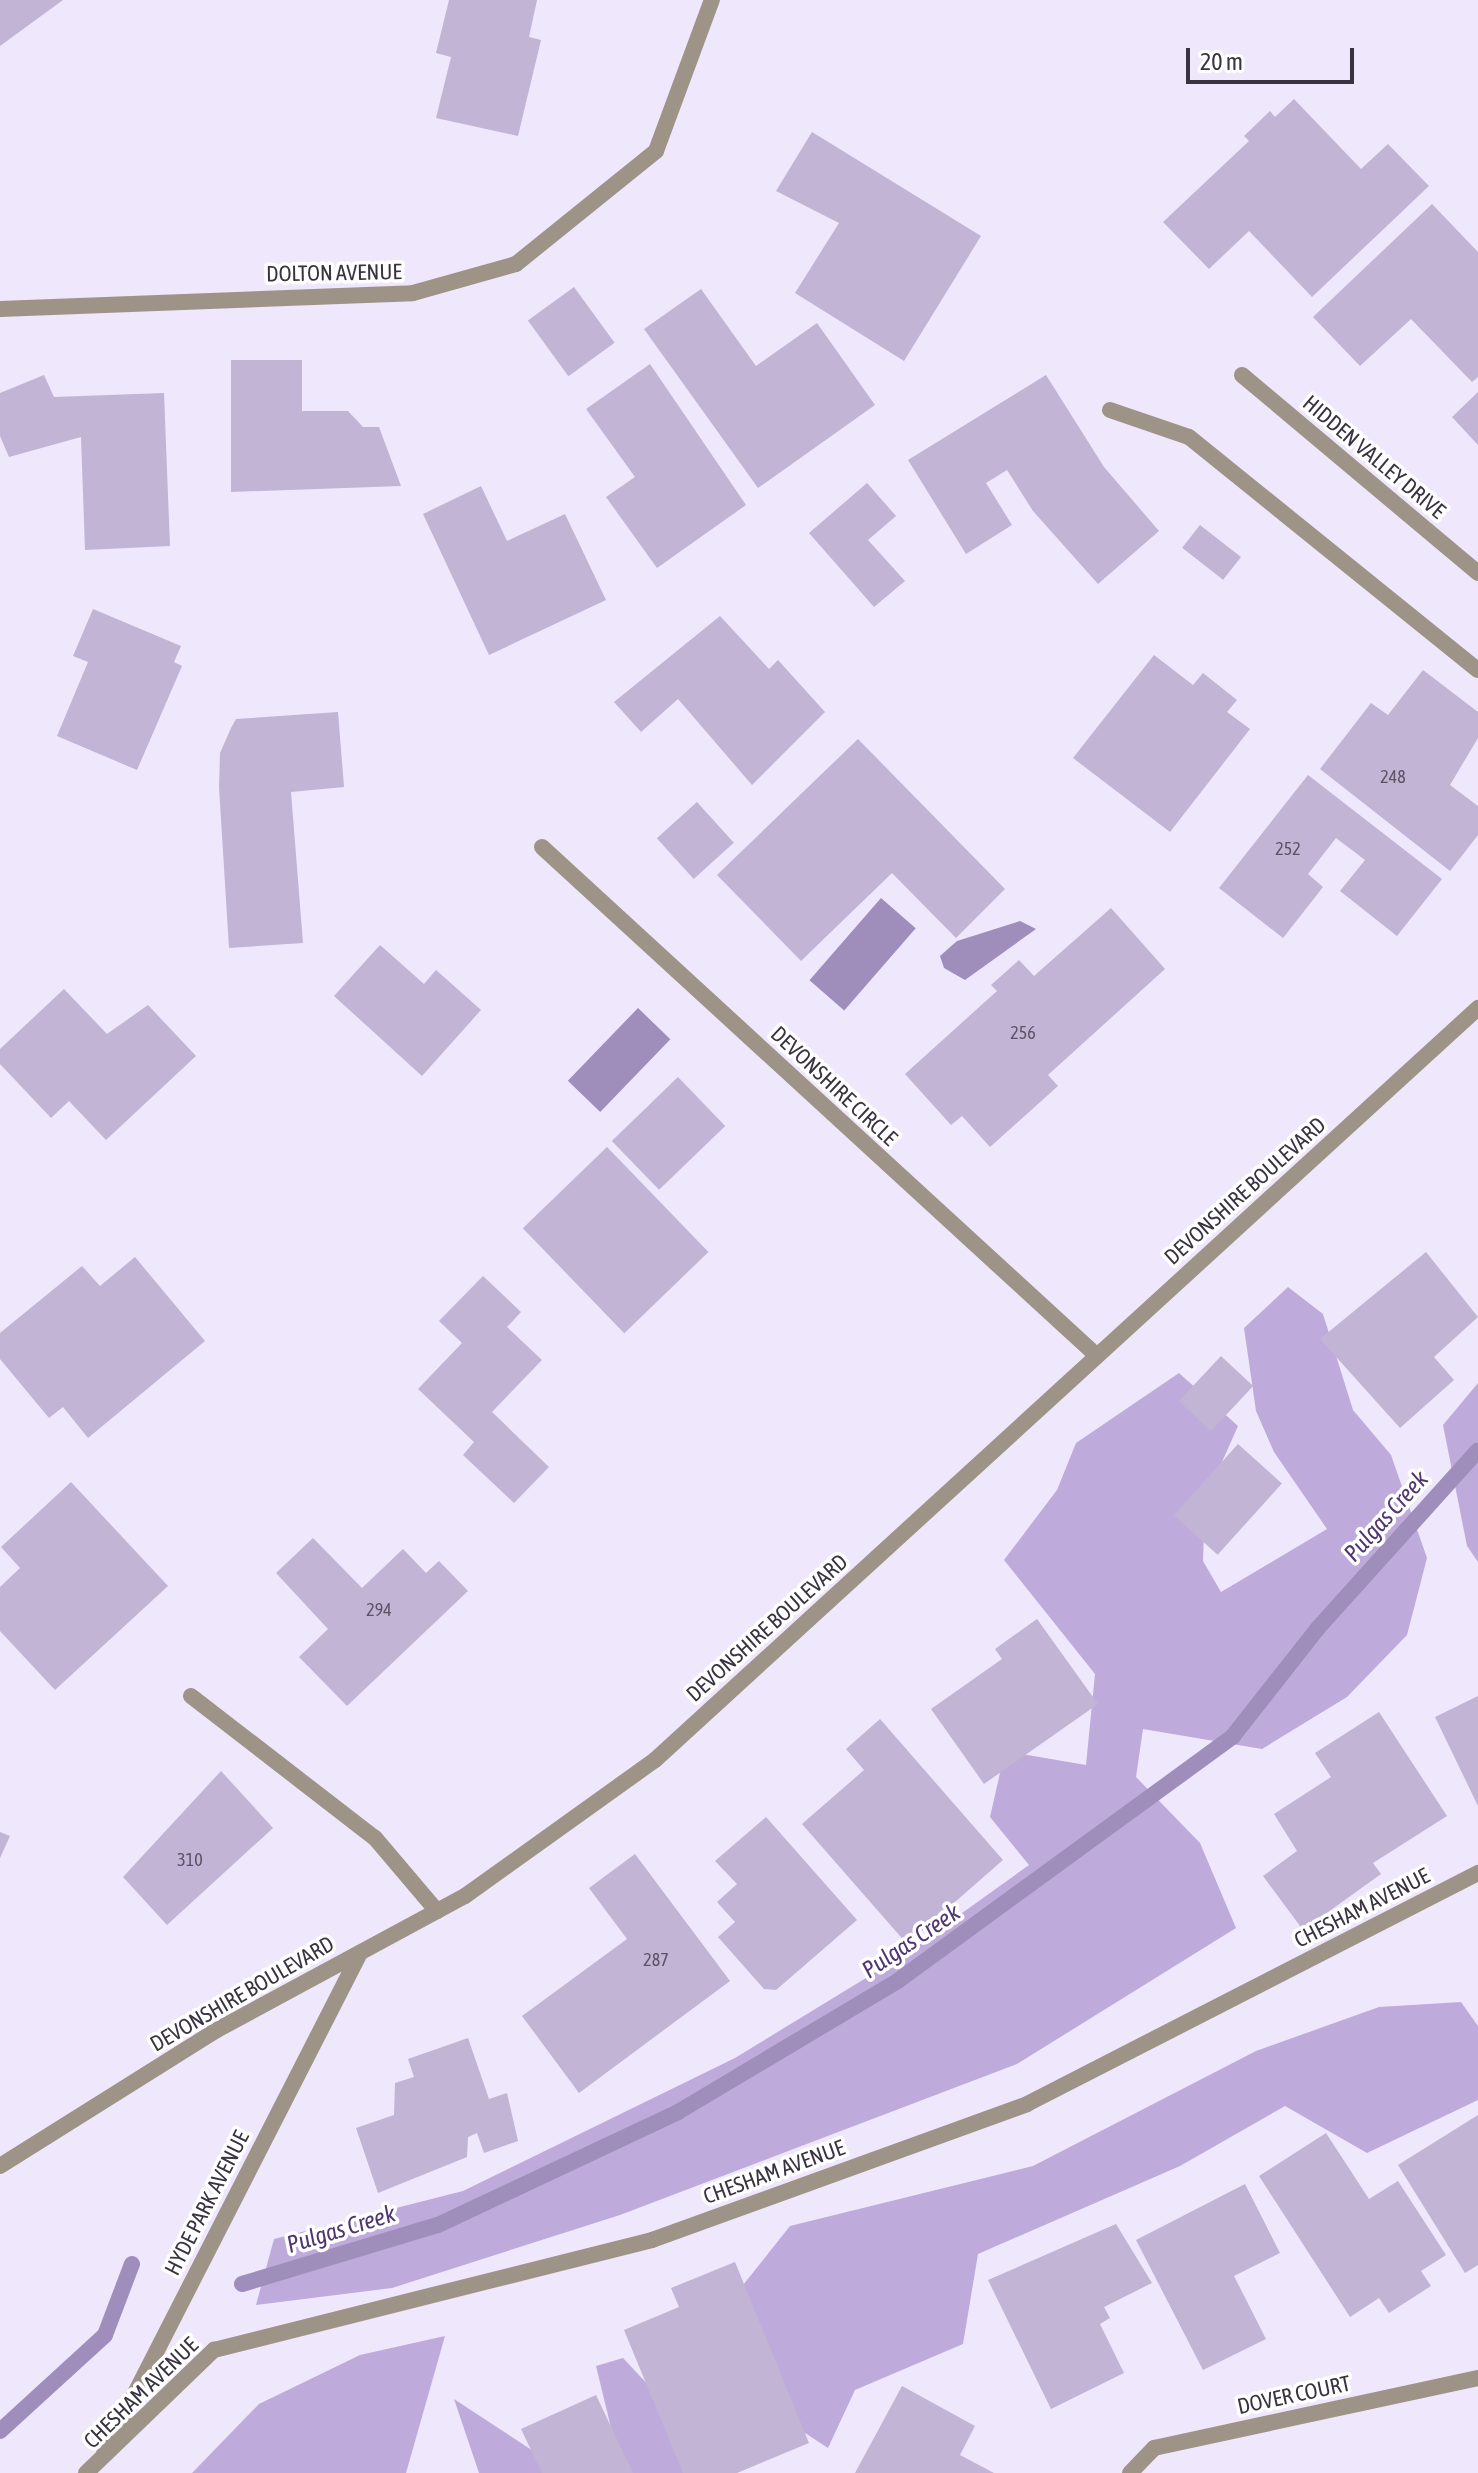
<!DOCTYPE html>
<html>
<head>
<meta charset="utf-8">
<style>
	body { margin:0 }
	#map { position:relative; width:1478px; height:2473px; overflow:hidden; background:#efe7fc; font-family:"Asap Condensed",sans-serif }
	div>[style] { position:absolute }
	.forest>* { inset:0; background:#beabdb }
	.water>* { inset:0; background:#9f8dbb; transform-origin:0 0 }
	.stream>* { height:16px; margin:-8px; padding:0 8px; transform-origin:8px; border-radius:8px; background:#9f8dbb }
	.building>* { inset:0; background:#c1b4d5; transform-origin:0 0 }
	.service>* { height:16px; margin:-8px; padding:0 8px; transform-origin:8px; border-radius:8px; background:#9e9387 }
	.minor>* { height:16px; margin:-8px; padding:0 8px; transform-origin:8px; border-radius:8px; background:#9e9387 }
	span { translate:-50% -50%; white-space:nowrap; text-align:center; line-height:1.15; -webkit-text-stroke:7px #fff; paint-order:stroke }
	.number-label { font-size:18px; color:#5b5366 }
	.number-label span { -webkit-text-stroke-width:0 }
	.street-label { font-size:22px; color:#393341 }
	.water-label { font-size:24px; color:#503671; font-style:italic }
	.scale { position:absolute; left:1186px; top:48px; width:168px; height:36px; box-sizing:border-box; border:4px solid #393341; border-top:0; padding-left:10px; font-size:24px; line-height:28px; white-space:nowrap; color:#393341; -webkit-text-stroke:6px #fff; paint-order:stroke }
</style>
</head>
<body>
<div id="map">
	<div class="forest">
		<i style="clip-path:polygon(1288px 1287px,1323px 1314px,1353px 1410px,1391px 1455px,1427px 1558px,1407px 1635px,1347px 1697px,1262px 1749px,1143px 1729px,1136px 1777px,1200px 1843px,1236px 1928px,1017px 2064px,620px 2215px,392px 2288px,256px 2305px,274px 2239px,463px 2191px,735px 2058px,902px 1956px,1029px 1865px,990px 1817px,1005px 1751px,1086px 1765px,1095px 1674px,1004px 1560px,1057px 1490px,1076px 1443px,1179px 1373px,1238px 1426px,1205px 1500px,1203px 1561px,1221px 1592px,1327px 1529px,1274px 1452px,1256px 1411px,1244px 1328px)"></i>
		<i style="clip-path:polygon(1478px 1383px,1478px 1562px,1467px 1546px,1443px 1425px)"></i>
		<i style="clip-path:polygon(1461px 2002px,1478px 2026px,1478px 2100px,1367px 2153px,1285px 2106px,1180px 2166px,978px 2254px,963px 2344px,855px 2390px,828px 2448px,767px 2408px,720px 2314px,790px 2226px,1033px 2166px,1256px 2051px,1379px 2007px)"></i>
		<i style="clip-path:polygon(445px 2336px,406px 2473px,192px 2473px,259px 2404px,360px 2355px)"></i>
		<i style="clip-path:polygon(623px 2358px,698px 2438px,710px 2473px,622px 2473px,596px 2366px)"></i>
		<i style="clip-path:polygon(454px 2399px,550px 2462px,555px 2473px,479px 2473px)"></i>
	</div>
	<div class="water">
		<i style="left:881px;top:898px;width:46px;height:109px;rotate:41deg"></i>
		<i style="clip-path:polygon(1020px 921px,1036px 929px,965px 980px,944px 968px,940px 956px,957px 941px)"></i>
		<i style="left:638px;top:1008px;width:45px;height:101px;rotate:44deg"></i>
	</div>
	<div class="stream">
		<i style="left:242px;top:2284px;width:205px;rotate:-16.8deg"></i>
		<i style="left:438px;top:2225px;width:265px;rotate:-25.2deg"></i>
		<i style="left:678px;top:2112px;width:257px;rotate:-30.8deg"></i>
		<i style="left:899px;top:1980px;width:414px;rotate:-36.1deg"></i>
		<i style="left:1233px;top:1736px;width:137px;rotate:-51.8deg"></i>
		<i style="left:1318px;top:1628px;width:239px;rotate:-48deg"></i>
		<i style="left:0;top:2431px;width:142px;rotate:-42.4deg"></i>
		<i style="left:105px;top:2335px;width:76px;rotate:-69.2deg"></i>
	</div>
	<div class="building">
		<i style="clip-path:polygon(0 0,63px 0,0 46px)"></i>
		<i style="clip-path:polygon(449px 0,537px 0,529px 37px,541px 40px,518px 136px,436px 118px,451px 57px,436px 53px)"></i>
		<i style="clip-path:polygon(1294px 99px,1361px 169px,1388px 144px,1429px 186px,1312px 297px,1249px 231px,1209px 269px,1163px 222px,1249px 141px,1244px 136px,1270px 111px,1275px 117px)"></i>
		<i style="clip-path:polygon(812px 132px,981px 236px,904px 361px,795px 293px,839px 223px,776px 191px)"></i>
		<i style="clip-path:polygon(1432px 204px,1478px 252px,1478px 377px,1472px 382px,1411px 319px,1360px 366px,1313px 317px)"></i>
		<i style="left:574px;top:287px;width:69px;height:57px;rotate:54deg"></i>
		<i style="clip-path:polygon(701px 289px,756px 366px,817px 323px,875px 405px,758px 488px,644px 329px)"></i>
		<i style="clip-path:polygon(231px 360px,302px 360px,302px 411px,348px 411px,363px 427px,379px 427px,401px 486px,231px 492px)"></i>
		<i style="clip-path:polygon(650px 364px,746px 505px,657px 568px,606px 497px,635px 477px,586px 409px)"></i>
		<i style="clip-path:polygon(44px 375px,54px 397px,164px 393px,170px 546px,85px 550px,81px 437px,9px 457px,0 436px,0 393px)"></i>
		<i style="clip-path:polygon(1046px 375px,1104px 467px,1159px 531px,1098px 584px,1033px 511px,1007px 470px,986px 483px,1012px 525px,966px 554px,908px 460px)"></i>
		<i style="clip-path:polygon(1478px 392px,1478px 445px,1452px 417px)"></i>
		<i style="clip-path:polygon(867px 483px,896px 516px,868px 540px,905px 581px,874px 607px,809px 533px)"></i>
		<i style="clip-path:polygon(481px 486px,507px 541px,565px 514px,606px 600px,489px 655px,423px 514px)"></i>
		<i style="left:1200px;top:525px;width:52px;height:29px;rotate:38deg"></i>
		<i style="clip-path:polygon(93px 609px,181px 646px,174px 662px,182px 666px,137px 770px,57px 736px,88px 662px,73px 656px)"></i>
		<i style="clip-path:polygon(720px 616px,769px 669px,778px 660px,825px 712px,752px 785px,678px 699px,641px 732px,614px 702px)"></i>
		<i style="clip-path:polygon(1154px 655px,1193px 685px,1203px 673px,1237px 700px,1227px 712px,1250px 729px,1170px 832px,1073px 758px)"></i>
		<i style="clip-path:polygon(1423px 670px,1478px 712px,1478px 738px,1450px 785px,1478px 806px,1478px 835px,1450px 871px,1320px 769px,1371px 703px,1388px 715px)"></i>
		<i style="clip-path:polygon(338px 712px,344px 787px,291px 792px,303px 943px,229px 948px,219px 787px,220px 753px,231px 728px,236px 719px)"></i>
		<i style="clip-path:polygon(858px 739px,1005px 889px,956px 938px,892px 873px,801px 961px,717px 875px)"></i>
		<i style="clip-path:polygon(1308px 775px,1442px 879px,1397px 936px,1340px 891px,1365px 860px,1336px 838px,1308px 874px,1323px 887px,1283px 938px,1219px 888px)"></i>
		<i style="left:697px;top:802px;width:55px;height:54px;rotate:48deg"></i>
		<i style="clip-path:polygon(1111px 908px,1165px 969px,1048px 1075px,1058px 1086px,990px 1147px,962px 1116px,951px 1125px,905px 1074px,997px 991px,991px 985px,1019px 960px,1034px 976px)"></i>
		<i style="clip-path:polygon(380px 945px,424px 984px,436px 970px,481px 1010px,422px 1076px,334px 996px)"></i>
		<i style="clip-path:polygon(64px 989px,107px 1034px,148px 1005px,196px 1056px,106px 1140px,69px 1101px,51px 1118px,0 1064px,0 1049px)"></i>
		<i style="left:678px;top:1077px;width:68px;height:92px;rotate:46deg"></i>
		<i style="left:607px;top:1147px;width:146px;height:117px;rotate:46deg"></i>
		<i style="clip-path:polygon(1426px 1252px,1478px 1317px,1434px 1357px,1454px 1380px,1400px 1428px,1320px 1339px)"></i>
		<i style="clip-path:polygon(135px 1257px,205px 1341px,88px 1438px,63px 1407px,49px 1418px,0 1359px,0 1333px,82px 1266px,100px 1286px)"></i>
		<i style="clip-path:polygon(483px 1276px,521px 1312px,507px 1327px,542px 1360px,492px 1412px,549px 1467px,514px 1503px,463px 1455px,474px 1442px,418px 1389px,462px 1343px,439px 1321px)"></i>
		<i style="left:1221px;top:1356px;width:44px;height:62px;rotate:43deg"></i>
		<i style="left:1238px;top:1444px;width:59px;height:96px;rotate:42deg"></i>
		<i style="clip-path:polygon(71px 1482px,168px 1586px,55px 1690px,0 1631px,0 1587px,20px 1568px,1px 1547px)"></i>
		<i style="clip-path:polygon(313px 1538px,362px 1588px,403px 1549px,426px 1573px,439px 1561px,468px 1591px,347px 1706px,299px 1657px,328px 1629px,276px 1573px)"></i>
		<i style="clip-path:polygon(1037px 1619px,1098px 1704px,984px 1784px,931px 1709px,1002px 1659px,995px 1649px)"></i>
		<i style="clip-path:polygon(1478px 1696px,1478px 1806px,1435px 1717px)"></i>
		<i style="clip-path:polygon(1379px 1712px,1447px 1816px,1373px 1863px,1381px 1874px,1303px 1930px,1263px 1876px,1297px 1851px,1274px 1814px,1331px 1777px,1315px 1753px)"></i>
		<i style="clip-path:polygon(880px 1719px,1003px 1860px,907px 1944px,802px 1824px,864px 1770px,846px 1749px)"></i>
		<i style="clip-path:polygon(221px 1771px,273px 1828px,167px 1925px,123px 1877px)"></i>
		<i style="clip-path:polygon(766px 1817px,857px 1920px,776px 1990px,764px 1989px,718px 1937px,735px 1922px,717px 1902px,737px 1884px,715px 1861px)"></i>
		<i style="clip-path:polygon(0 1832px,10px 1836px,0 1858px)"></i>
		<i style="clip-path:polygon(635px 1854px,730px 1981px,579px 2093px,522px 2016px,627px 1939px,589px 1888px)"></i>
		<i style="clip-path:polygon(468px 2038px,489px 2099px,507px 2093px,518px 2141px,484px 2153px,477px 2133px,468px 2137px,467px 2157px,378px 2193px,356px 2128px,394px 2115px,395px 2083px,414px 2077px,408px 2059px)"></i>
		<i style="clip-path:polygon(1478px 2115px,1478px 2265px,1465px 2273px,1398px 2165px)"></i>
		<i style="clip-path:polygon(1326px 2133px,1369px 2199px,1398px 2181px,1446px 2255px,1421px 2271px,1431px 2286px,1389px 2313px,1379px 2298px,1350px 2317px,1259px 2176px)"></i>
		<i style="clip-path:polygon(1245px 2184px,1280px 2253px,1234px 2276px,1266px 2339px,1203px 2370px,1136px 2240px)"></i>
		<i style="clip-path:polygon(1116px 2224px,1152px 2283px,1104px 2307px,1110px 2318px,1100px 2324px,1124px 2373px,1051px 2409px,988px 2280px)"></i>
		<i style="clip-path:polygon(735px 2262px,809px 2443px,737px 2473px,683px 2473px,624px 2330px,679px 2307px,671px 2288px)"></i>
		<i style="clip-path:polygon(902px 2386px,975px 2426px,960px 2455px,994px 2473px,855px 2473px)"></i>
		<i style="clip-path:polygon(596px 2395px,633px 2473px,542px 2473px,521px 2429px)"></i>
	</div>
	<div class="service">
		<i style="left:1110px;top:410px;width:83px;rotate:18.9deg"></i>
		<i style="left:1189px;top:437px;width:371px;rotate:38.9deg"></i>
		<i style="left:191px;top:1696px;width:232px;rotate:37.7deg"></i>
		<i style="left:375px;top:1838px;width:96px;rotate:49.7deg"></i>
	</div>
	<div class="minor">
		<i style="left:0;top:309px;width:413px;rotate:-2.2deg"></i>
		<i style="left:413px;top:293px;width:107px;rotate:-15.7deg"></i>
		<i style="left:516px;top:264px;width:180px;rotate:-38.9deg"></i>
		<i style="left:656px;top:151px;width:161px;rotate:-69.7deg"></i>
		<i style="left:1242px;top:375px;width:308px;rotate:40deg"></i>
		<i style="left:542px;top:847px;width:753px;rotate:42.52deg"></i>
		<i style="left:0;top:2166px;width:254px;rotate:-32.1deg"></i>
		<i style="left:215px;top:2031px;width:284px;rotate:-28.4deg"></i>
		<i style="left:465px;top:1896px;width:234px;rotate:-35.6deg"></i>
		<i style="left:655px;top:1760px;width:1115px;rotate:-42.42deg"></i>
		<i style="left:104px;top:2454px;width:563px;rotate:-62.93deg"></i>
		<i style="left:86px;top:2473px;width:178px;rotate:-43.9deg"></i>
		<i style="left:214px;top:2350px;width:452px;rotate:-14.1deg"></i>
		<i style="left:652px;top:2240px;width:399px;rotate:-19.9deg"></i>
		<i style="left:1027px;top:2104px;width:507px;rotate:-27.12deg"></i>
		<i style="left:1130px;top:2473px;width:35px;rotate:-46deg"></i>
		<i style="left:1154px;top:2448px;width:331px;rotate:-12.2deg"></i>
	</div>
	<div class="number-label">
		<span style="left:1393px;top:777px">248</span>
		<span style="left:1288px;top:849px">252</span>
		<span style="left:1023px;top:1033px">256</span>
		<span style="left:379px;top:1610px">294</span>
		<span style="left:190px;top:1860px">310</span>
		<span style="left:656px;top:1960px">287</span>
	</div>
	<div class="street-label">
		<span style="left:334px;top:273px;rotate:-1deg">DOLTON AVENUE</span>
		<span style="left:1374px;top:457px;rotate:40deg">HIDDEN VALLEY DRIVE</span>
		<span style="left:834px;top:1086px;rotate:43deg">DEVONSHIRE CIRCLE</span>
		<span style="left:1245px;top:1191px;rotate:-42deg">DEVONSHIRE BOULEVARD</span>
		<span style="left:767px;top:1628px;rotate:-42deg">DEVONSHIRE BOULEVARD</span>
		<span style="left:1362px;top:1908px;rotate:-27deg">CHESHAM AVENUE</span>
		<span style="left:242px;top:1994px;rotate:-30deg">DEVONSHIRE BOULEVARD</span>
		<span style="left:774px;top:2172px;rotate:-20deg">CHESHAM AVENUE</span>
		<span style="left:207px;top:2203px;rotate:-63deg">HYDE PARK AVENUE</span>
		<span style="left:141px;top:2393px;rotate:-44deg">CHESHAM AVENUE</span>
		<span style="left:1294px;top:2395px;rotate:-12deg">DOVER COURT</span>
	</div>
	<div class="water-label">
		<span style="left:1386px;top:1516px;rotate:-48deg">Pulgas Creek</span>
		<span style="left:911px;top:1941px;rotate:-34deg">Pulgas Creek</span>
		<span style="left:341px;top:2229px;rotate:-17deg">Pulgas Creek</span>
	</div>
	<div class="scale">20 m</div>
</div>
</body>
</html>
